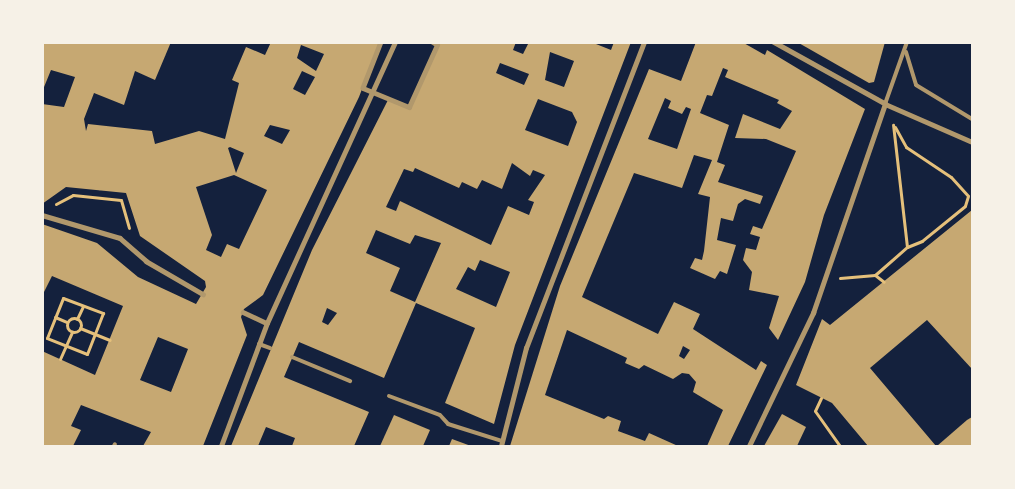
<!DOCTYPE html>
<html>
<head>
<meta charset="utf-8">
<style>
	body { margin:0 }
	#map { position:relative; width:1015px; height:489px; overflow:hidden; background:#14213d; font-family:"Exo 2",sans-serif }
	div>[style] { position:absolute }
	.building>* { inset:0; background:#c6a872 }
	.path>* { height:3px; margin:-1.5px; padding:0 1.5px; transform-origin:1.5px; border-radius:1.5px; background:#e5c07b }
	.path>.ring { margin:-1.5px; padding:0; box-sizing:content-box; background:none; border:3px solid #e5c07b; border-radius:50% }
	.service>* { height:4px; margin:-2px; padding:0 2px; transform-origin:2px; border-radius:2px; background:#b1986c }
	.pedestrian>* { height:4.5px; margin:-2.25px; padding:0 2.25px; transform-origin:2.25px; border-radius:2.25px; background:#b1986c }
	.minor>* { height:5px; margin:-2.5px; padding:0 2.5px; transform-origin:2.5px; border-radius:2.5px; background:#b1986c }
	span { translate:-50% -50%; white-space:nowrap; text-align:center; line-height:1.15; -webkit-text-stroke:4px #f6f1e7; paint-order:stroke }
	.frame { position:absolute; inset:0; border:44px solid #f6f1e7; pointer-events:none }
</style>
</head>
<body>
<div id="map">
	<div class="building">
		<i style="clip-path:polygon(evenodd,42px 42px,171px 42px,155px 80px,135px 71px,124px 105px,94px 93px,84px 119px,86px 131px,88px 124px,152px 131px,155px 144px,199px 131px,225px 139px,239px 83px,232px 80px,246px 47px,265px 55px,271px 42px,380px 42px,359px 97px,263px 295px,244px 309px,241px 317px,247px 335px,203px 446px,143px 446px,151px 432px,81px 405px,71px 426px,81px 430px,73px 446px,42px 446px,42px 351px,95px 375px,123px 306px,52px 276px,42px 296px,42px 224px,97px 243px,138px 277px,196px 304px,206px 287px,205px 281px,140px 236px,126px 193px,66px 187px,42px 204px,42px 104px,64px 107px,75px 77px,51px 70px,42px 92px,42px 42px,301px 45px,324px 54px,316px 71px,297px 58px,301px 45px,42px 42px,302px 71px,315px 77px,305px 95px,293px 89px,302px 71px,42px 42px,270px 125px,290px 130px,282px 144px,264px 136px,270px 125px,42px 42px,230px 147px,244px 153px,236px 173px,228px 148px,230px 147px,42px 42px,234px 175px,267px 190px,239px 249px,227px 244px,221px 257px,206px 250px,212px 235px,196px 187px,234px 175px,42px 42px,158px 337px,188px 349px,171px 392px,140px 380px,158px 337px)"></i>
		<i style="clip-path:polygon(evenodd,432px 42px,516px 42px,513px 50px,523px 54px,529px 42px,591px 42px,611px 50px,614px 42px,631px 42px,515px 345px,494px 424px,445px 403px,475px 328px,416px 303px,384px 378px,299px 342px,284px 377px,369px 412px,354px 446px,292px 446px,295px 438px,266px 427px,258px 446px,231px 446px,312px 250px,389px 98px,409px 107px,437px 45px,432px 42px,550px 52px,574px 61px,564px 87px,545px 80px,550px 52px,432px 42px,500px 63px,529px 74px,524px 85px,496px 73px,500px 63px,432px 42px,538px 99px,572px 112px,577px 122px,568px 146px,525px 130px,538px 99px,432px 42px,512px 163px,530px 176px,533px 170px,545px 175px,528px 200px,534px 202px,529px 215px,508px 206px,491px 245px,400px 201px,396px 211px,386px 207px,404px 169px,413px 172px,415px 168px,459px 188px,462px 182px,477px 189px,482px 180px,502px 189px,512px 163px,432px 42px,376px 230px,410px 244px,415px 235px,441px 243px,415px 302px,390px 291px,400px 268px,366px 253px,376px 230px,432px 42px,480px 260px,510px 272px,496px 307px,456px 289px,468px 267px,475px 271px,480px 260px,432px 42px,327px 308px,337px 313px,328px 325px,322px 322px,327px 308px)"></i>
		<i style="clip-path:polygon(evenodd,696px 42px,742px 42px,765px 55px,767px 50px,865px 109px,824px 215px,805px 282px,778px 340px,769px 328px,779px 296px,749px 290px,752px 272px,743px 260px,746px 248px,756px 250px,760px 237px,750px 234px,753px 226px,762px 229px,796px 151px,766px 139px,735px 138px,743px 114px,780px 129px,792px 111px,777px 103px,779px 100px,725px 77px,728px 70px,723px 68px,712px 96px,707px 95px,700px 113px,729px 125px,717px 162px,725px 165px,718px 182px,763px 196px,760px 204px,745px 199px,738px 204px,733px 221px,721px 218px,717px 240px,736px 245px,727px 274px,720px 271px,715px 279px,690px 268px,695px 258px,702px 260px,704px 251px,710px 197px,698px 194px,712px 160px,694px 155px,682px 188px,634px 173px,582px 297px,658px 334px,674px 302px,700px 314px,693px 329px,756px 370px,761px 361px,767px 365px,728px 446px,707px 446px,723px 410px,693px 392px,696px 382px,689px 374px,682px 373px,673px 379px,644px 365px,639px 369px,625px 363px,627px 358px,567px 330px,545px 395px,604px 419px,608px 416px,621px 421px,618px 431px,645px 441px,649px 433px,678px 446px,510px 446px,560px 286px,649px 69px,681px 81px,696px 42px,665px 98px,671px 101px,668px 108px,682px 114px,686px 107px,691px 109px,677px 149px,648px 139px,665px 98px,696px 42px,683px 346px,690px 350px,684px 359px,679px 356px,683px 346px)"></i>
		<i style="clip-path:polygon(797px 42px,885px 42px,874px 82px,869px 83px)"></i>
		<i style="clip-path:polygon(972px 210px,972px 369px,927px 320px,870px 368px,936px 446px,868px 446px,832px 403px,796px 385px,822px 319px,830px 325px)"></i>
		<i style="clip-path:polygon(782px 414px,806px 427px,797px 446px,764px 446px)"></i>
		<i style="clip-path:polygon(394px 415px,430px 430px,423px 446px,380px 446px)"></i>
		<i style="clip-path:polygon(972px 417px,972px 446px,937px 446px,967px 420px)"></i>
		<i style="clip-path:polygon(452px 439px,471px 446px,449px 446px)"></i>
	</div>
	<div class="path">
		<i style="left:895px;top:127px;width:23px;rotate:61deg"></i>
		<i style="left:906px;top:147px;width:54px;rotate:33.7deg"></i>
		<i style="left:951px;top:177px;width:25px;rotate:48deg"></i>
		<i style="left:968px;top:196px;width:10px;rotate:107deg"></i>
		<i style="left:965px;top:206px;width:55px;rotate:140.9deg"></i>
		<i style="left:922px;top:241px;width:16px;rotate:158deg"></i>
		<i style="left:56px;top:204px;width:19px;rotate:-28deg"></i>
		<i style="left:73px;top:195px;width:48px;rotate:5.9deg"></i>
		<i style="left:121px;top:200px;width:29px;rotate:74deg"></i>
		<i style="left:875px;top:275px;width:11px;rotate:38deg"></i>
		<i style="left:840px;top:278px;width:35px;rotate:-5deg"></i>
		<i style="left:875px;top:275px;width:43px;rotate:-41.2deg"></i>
		<i style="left:907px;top:247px;width:123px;rotate:-96.5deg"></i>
		<i style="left:63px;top:298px;width:43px;rotate:20.6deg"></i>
		<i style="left:103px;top:313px;width:44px;rotate:111.3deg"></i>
		<i style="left:87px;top:354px;width:43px;rotate:-158.2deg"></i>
		<i style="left:47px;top:338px;width:43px;rotate:-68.2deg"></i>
		<i style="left:55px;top:317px;width:13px;rotate:23deg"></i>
		<i class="ring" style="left:67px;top:318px;width:11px;height:11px"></i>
		<i style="left:77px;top:319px;width:14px;rotate:-65deg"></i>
		<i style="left:80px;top:328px;width:32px;rotate:22deg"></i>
		<i style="left:60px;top:359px;width:30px;rotate:-66deg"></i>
		<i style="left:821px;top:398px;width:14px;rotate:115deg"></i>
		<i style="left:815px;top:411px;width:43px;rotate:54.5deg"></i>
	</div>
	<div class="service">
		<i style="left:906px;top:52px;width:34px;rotate:73deg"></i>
		<i style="left:916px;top:85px;width:66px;rotate:31.3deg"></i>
		<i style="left:885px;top:104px;width:66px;rotate:-70.5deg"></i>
		<i style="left:259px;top:344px;width:12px;rotate:20deg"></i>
		<i style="left:292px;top:357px;width:63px;rotate:22.5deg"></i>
		<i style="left:389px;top:396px;width:54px;rotate:20.4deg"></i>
		<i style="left:440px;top:415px;width:12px;rotate:48deg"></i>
		<i style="left:448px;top:424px;width:57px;rotate:17.5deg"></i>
		<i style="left:114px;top:446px;width:2px;rotate:-63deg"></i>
	</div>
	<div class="pedestrian">
		<i style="left:381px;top:42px;width:49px;rotate:111.4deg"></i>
		<i style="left:363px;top:88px;width:50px;rotate:22.4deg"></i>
		<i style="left:409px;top:107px;width:68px;rotate:-65.7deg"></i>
		<i style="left:437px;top:45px;width:6px;rotate:-149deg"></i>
		<i style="left:42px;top:215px;width:81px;rotate:16.4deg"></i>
		<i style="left:120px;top:238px;width:35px;rotate:41deg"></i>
		<i style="left:146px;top:261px;width:66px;rotate:30.1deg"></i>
		<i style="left:243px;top:312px;width:26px;rotate:25deg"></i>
		<i style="left:221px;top:446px;width:131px;rotate:-69.5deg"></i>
		<i style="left:267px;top:323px;width:309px;rotate:-65.5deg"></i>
		<i style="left:501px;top:446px;width:101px;rotate:-75.7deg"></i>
		<i style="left:526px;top:348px;width:328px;rotate:-68.9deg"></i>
		<i style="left:749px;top:446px;width:148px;rotate:-64.3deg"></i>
		<i style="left:813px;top:313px;width:221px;rotate:-71deg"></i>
		<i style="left:885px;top:104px;width:128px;rotate:-151deg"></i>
	</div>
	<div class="minor">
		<i style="left:885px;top:104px;width:95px;rotate:23.6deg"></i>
	</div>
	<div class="frame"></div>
</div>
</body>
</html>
